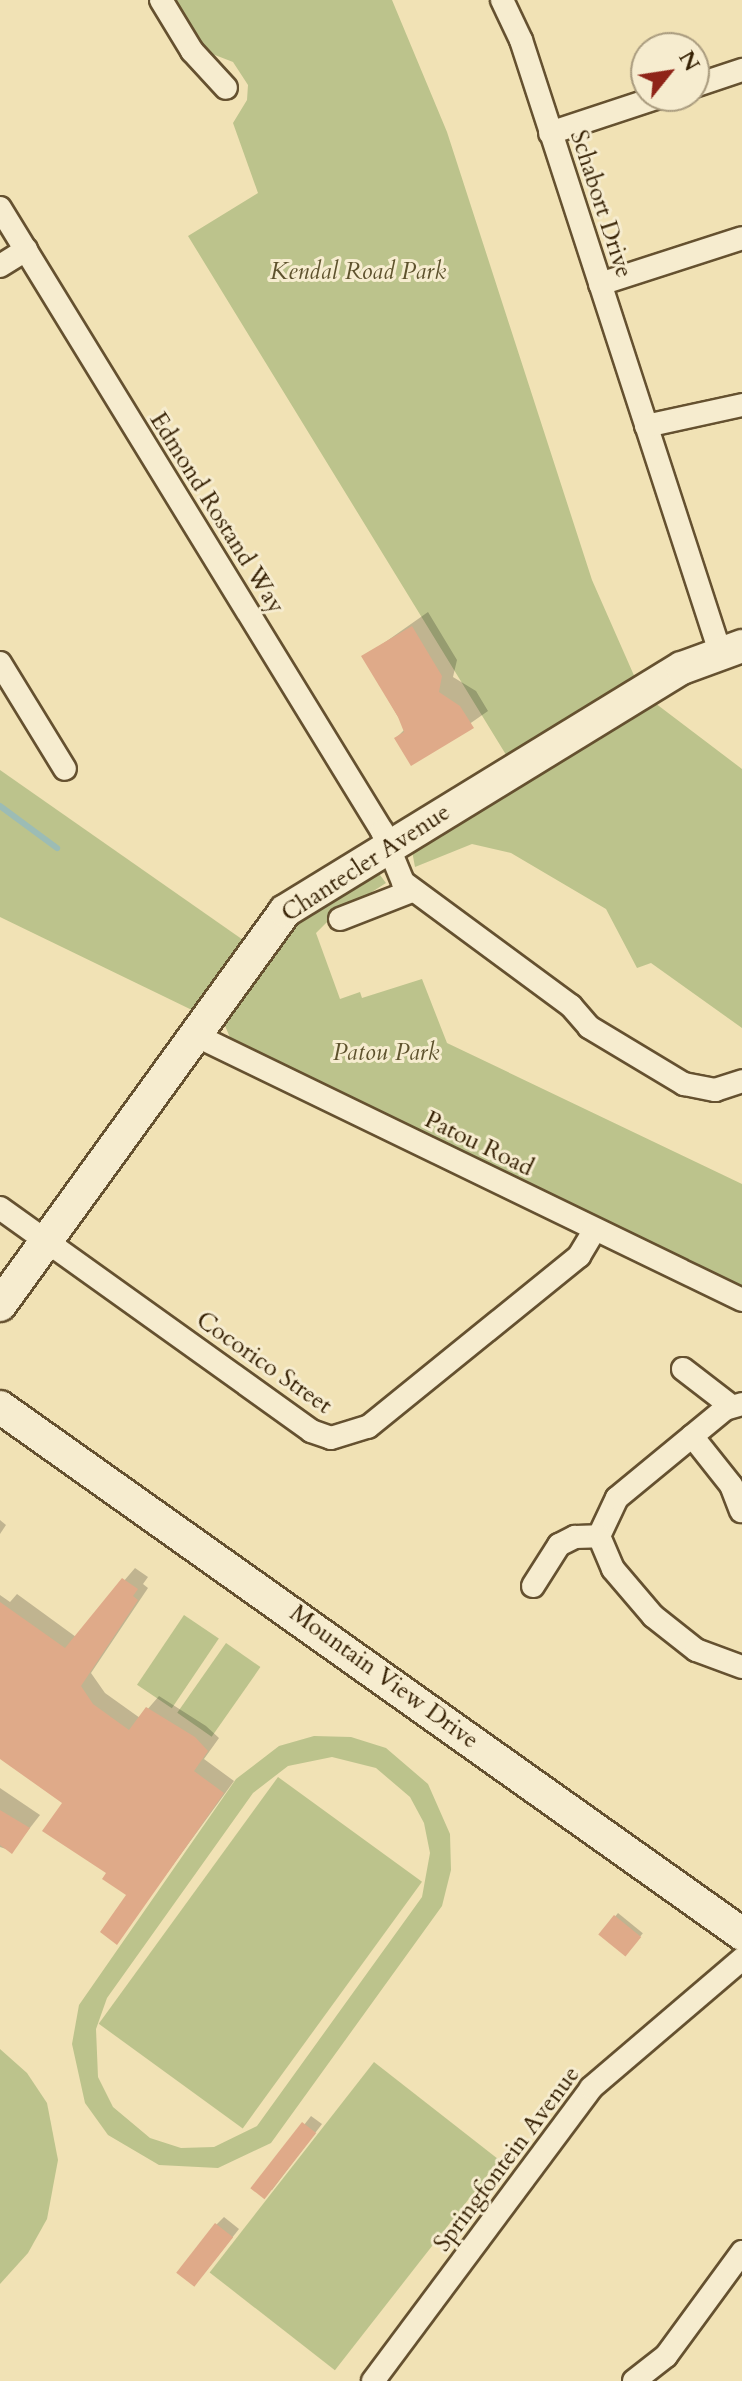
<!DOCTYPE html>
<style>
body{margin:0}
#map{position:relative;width:742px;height:2381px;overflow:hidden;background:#f1e2b5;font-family:Cardo,serif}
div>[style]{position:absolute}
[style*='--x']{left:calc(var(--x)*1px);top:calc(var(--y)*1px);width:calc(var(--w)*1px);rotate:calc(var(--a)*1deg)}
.green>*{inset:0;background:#bcc38c;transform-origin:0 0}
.shadow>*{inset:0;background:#0003;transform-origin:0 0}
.stream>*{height:6px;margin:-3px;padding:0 3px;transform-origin:3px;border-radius:3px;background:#9cbcb5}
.building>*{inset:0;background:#dfaa89;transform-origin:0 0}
.roads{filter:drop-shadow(2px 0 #655130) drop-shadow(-2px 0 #655130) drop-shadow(0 2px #655130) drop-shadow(0 -2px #655130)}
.street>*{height:22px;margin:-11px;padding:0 11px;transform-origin:11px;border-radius:11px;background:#f6eccf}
.secondary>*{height:32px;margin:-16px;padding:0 16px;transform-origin:16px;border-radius:16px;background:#f6eccf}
span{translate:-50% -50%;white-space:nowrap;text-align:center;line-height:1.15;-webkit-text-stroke:6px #f6eccf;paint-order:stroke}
.street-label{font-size:24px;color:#362104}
.park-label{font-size:24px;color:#5e522d;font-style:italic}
.north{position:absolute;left:630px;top:32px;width:80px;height:80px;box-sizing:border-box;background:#f6eccf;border:2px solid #a99b7e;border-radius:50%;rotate:60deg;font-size:22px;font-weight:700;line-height:32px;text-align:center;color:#362104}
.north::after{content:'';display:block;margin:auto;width:28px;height:36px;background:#8f2418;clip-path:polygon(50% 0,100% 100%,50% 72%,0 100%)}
</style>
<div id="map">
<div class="green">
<i style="clip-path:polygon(171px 0,392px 0,447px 132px,592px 580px,636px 680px,508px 758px,188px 236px,258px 193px,233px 123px,247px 100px,248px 85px,233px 62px,202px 50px)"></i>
<i style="clip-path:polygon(655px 703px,742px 769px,742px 1028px,651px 963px,637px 968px,606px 909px,511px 853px,472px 844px,415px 867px,412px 851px)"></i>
<i style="clip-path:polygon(0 770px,246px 942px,194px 1011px,0 917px)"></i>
<i style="clip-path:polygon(377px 871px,386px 883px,331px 918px,316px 933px,340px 999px,360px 992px,362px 998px,422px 979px,447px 1043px,742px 1184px,742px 1288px,231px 1040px,223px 1021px,284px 929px)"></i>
<i style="left:184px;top:1615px;width:42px;height:84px;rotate:34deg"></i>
<i style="left:226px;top:1643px;width:42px;height:85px;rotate:35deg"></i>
<i style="clip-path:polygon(evenodd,314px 1736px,351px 1737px,386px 1748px,428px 1784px,450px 1834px,451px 1870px,442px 1906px,271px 2143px,218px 2168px,159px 2165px,108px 2135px,85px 2103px,72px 2044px,79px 2005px,236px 1779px,279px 1746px,314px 1736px,332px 1757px,376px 1768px,410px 1797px,424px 1823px,430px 1853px,422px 1897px,257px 2126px,214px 2147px,181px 2148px,150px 2138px,113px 2107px,98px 2077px,96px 2029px,107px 1998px,253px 1793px,288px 1766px,332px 1757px)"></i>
<i style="left:278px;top:1777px;width:178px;height:305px;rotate:36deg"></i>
<i style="clip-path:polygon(0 2049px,27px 2073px,47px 2103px,58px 2160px,47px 2219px,28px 2253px,0 2284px)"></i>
<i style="left:374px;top:2062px;width:159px;height:267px;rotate:38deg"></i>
</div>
<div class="shadow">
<i style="clip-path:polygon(428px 612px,457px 660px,453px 677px,476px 691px,488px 711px,412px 764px,396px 738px,405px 729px,364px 657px)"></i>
<i style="clip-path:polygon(0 1520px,6px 1525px,0 1534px)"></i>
<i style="clip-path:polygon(135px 1568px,148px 1577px,143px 1584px,148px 1588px,91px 1673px,105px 1693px,140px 1718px,159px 1696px,206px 1726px,219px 1738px,204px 1759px,234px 1781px,117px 1942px,129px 1895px,64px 1803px,0 1757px,0 1595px,10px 1602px,17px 1594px,76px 1637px)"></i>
<i style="clip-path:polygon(0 1788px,40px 1815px,12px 1851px,0 1847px)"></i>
<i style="left:618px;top:1913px;width:32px;height:27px;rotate:39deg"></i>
<i style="clip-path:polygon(311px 2116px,322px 2124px,272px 2190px,254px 2189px)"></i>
<i style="clip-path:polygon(224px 2217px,239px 2229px,202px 2276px,216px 2225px)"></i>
</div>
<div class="stream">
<i style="--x:0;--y:806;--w:71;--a:36.4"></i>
</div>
<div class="building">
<i style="clip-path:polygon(412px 626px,442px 676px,439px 692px,460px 706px,474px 728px,411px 766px,394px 738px,404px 732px,398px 717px,361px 656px)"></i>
<i style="clip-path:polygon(122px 1578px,138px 1589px,133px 1596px,138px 1600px,81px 1686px,93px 1704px,129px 1730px,146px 1707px,195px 1737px,208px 1751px,194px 1771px,224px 1793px,117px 1945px,100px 1932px,126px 1895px,102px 1879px,106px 1873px,42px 1831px,62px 1803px,0 1759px,0 1602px,65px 1648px)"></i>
<i style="clip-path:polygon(0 1810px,30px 1828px,12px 1854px,0 1845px)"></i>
<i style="left:614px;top:1915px;width:35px;height:25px;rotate:39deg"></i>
<i style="left:302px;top:2122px;width:18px;height:84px;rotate:38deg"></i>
<i style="left:215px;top:2223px;width:23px;height:63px;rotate:38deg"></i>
</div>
<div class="roads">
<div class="street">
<i style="--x:161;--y:0;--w:60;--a:58.7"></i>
<i style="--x:192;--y:51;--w:50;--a:47.4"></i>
<i style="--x:502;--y:0;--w:44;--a:64.6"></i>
<i style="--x:521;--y:40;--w:644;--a:71.99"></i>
<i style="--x:694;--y:86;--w:51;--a:-18.4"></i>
<i style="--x:550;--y:133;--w:118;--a:-18.3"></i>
<i style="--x:0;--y:208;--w:731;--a:58.48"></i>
<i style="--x:382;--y:831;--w:55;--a:67.6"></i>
<i style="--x:403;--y:882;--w:209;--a:36.4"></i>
<i style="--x:571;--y:1006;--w:28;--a:49"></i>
<i style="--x:589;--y:1027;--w:111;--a:31"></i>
<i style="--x:684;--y:1084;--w:32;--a:11"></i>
<i style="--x:715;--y:1090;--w:28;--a:-18"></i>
<i style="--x:0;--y:266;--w:31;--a:-32"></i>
<i style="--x:600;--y:284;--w:149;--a:-17.9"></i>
<i style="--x:646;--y:426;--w:98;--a:-12.3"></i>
<i style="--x:0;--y:663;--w:124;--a:58.5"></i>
<i style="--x:340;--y:919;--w:77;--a:-21.3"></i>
<i style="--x:193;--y:1034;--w:610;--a:25.85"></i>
<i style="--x:0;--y:1208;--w:383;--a:35.6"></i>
<i style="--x:311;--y:1431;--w:21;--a:19"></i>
<i style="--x:331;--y:1438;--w:39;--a:-17"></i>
<i style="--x:368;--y:1427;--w:272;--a:-39"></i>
<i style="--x:579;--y:1256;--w:31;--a:-59"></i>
<i style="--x:683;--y:1369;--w:61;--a:37.6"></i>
<i style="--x:692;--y:1436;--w:63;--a:51.5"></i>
<i style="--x:731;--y:1485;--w:28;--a:69"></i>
<i style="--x:599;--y:1536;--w:42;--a:-64.7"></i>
<i style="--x:617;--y:1498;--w:140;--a:-39.5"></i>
<i style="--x:725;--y:1409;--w:18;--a:-16"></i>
<i style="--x:533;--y:1586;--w:49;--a:-57.6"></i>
<i style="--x:559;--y:1545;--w:18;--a:-27"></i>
<i style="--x:575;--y:1537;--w:24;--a:-2"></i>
<i style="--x:599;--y:1536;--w:36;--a:67"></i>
<i style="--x:613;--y:1569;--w:62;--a:49.6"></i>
<i style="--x:653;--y:1616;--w:55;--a:38.3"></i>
<i style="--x:696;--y:1650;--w:49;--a:20.3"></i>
<i style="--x:373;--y:2381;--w:365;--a:-53.3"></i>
<i style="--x:591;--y:2088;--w:199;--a:-40.5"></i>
<i style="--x:634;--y:2381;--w:41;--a:-38"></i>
<i style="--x:666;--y:2356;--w:129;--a:-53.8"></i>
</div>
<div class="secondary">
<i style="--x:0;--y:1305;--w:486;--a:-54.1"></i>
<i style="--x:285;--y:911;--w:465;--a:-31.5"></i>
<i style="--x:682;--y:668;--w:64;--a:-20.1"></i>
<i style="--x:0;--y:1407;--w:910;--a:35.38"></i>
</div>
</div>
<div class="street-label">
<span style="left:601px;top:204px;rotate:72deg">Schabort Drive</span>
<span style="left:217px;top:513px;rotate:58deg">Edmond Rostand Way</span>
<span style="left:366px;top:863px;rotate:-33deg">Chantecler Avenue</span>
<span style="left:479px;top:1144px;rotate:26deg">Patou Road</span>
<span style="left:264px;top:1363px;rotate:35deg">Cocorico Street</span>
<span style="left:384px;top:1677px;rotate:36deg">Mountain View Drive</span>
<span style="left:507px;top:2159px;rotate:-53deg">Springfontein Avenue</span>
</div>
<div class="park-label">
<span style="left:358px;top:272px">Kendal Road Park</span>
<span style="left:386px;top:1053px">Patou Park</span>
</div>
<div class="north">N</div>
</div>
